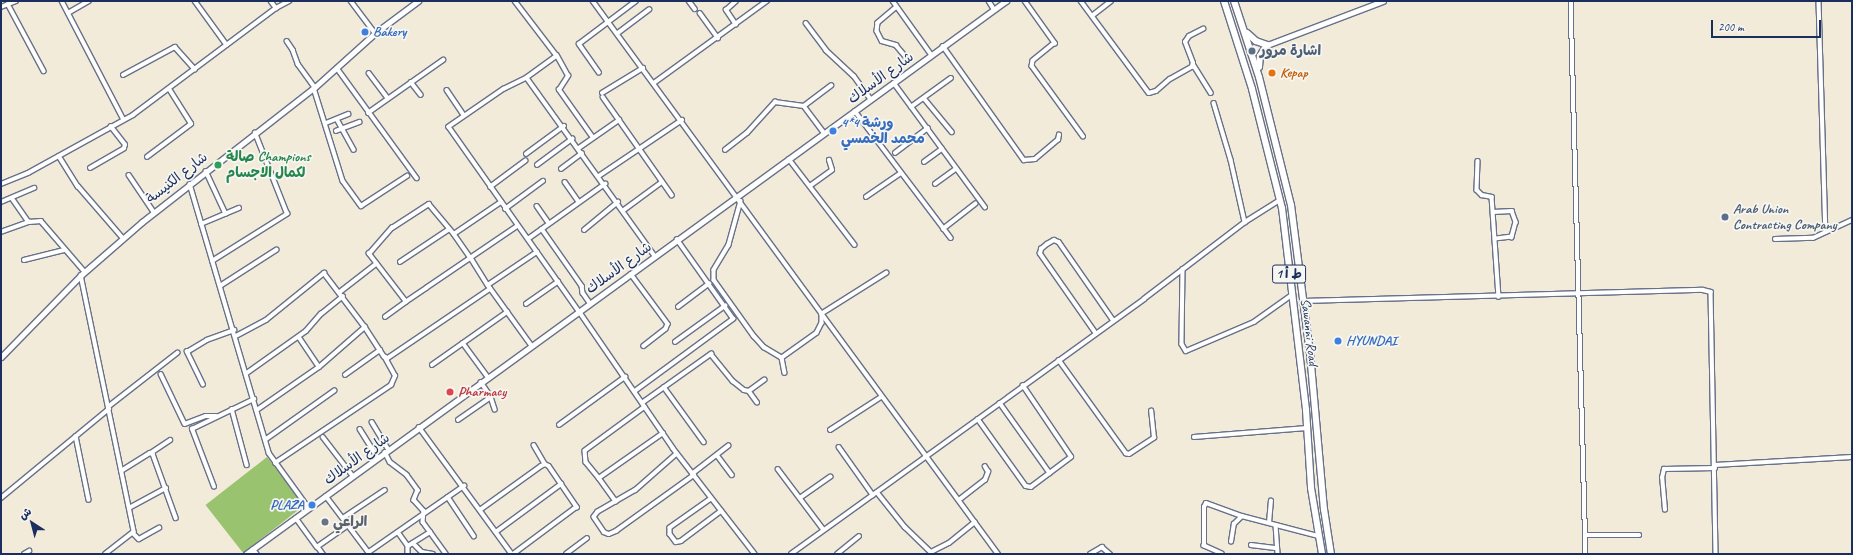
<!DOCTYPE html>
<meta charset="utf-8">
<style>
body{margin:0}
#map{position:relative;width:1853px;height:555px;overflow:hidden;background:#f3ebda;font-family:Caveat,"Playpen Sans Arabic",sans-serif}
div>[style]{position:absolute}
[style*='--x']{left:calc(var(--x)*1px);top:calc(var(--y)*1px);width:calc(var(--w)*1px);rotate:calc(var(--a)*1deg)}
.green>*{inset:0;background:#99c36f;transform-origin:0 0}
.roads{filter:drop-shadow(1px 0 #677189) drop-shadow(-1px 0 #677189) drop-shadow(0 1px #677189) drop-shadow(0 -1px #677189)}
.minor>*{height:3.5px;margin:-1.75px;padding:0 1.75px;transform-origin:1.75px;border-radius:1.75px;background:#fff}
.tertiary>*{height:4.5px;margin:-2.25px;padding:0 2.25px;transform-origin:2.25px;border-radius:2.25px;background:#fff}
.secondary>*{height:5px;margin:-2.5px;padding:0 2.5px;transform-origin:2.5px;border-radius:2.5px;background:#fff}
.trunk>*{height:6px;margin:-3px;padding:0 3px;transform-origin:3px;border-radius:3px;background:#fff}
.dots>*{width:11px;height:11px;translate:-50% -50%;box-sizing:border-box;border:2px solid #f6f6f2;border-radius:50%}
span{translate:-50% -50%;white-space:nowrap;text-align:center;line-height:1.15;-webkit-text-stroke:3.5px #f6f6f2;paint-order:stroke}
.shield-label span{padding:1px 3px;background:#f6f6f2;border:1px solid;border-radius:3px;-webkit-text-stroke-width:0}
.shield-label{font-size:13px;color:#1b2f5e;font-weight:700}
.shop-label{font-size:14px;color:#366cbe;font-weight:700}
.left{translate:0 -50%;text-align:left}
.right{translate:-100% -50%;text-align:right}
.service-label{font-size:14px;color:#4e5e75;font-weight:700}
.food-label{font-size:14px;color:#c56008;font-weight:700}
.street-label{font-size:14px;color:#1b2f5e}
.leisure-label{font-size:14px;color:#27864d;font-weight:700}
.health-label{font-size:14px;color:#be3a42;font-weight:700}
.worship-label{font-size:14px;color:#5b616d;font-weight:700}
.frame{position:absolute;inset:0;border:2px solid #1b2f5e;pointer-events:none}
.north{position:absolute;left:12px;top:503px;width:40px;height:40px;-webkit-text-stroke:3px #f6f6f2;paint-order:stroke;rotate:324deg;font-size:11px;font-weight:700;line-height:16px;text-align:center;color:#1b2f5e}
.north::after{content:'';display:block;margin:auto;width:14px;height:18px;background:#1b2f5e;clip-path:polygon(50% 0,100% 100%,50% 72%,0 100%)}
.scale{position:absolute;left:1711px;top:20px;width:110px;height:18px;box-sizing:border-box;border:2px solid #1b2f5e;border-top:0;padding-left:5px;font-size:12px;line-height:14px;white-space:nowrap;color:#1b2f5e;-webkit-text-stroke:3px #f6f6f2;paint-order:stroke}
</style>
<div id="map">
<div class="green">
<i style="left:267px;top:457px;width:61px;height:78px;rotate:52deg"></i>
</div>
<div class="roads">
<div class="minor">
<i style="--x:62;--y:1;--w:134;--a:62.5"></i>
<i style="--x:195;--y:1;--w:54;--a:54"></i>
<i style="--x:271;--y:1;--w:9;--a:54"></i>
<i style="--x:351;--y:1;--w:40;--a:53"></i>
<i style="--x:515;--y:1;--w:69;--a:52.6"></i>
<i style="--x:593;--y:1;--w:388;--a:53.8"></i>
<i style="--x:822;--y:314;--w:9;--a:90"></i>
<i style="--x:822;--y:323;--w:11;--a:117"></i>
<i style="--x:817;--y:333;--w:43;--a:144.5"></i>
<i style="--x:689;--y:1;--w:10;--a:53"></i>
<i style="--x:893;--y:1;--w:65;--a:54.4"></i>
<i style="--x:989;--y:1;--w:9;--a:58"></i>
<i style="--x:1025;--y:1;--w:52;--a:54.5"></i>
<i style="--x:1055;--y:43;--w:28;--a:141"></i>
<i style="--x:1033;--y:61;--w:5;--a:101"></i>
<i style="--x:1032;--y:66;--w:87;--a:53.9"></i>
<i style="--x:1081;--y:1;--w:114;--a:53.5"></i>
<i style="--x:1149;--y:93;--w:7;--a:-16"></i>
<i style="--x:1156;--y:91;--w:18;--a:-41"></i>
<i style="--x:1170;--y:79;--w:25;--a:-29"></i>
<i style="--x:1192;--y:67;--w:4;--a:-76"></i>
<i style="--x:1193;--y:63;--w:22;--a:-111"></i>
<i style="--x:1185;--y:42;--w:7;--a:-56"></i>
<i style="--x:1189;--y:36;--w:16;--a:-27"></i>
<i style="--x:1571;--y:1;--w:553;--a:88.45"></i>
<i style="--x:1819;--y:1;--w:231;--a:88.3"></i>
<i style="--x:8;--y:4;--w:76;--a:61.8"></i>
<i style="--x:1;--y:7;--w:16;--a:-22"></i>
<i style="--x:897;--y:7;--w:25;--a:140"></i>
<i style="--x:878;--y:23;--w:8;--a:97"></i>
<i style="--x:877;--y:31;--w:11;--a:63"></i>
<i style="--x:882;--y:41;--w:15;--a:16"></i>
<i style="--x:896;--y:45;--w:16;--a:50"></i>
<i style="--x:68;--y:13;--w:24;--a:-30"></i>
<i style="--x:700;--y:13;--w:31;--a:54"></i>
<i style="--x:1092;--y:16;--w:24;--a:-38"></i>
<i style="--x:806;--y:23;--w:34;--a:53"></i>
<i style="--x:826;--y:50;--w:38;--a:43"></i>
<i style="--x:854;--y:76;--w:29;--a:54"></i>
<i style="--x:736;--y:25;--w:18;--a:-124"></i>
<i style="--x:726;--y:10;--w:13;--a:-42"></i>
<i style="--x:618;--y:33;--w:39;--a:-37"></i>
<i style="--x:287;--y:41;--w:11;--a:56"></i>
<i style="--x:293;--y:50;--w:15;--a:70"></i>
<i style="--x:298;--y:64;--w:29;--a:54"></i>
<i style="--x:943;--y:46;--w:140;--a:54.6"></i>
<i style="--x:1024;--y:160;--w:11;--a:-5"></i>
<i style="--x:1035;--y:159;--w:30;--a:-40"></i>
<i style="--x:1058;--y:140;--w:5;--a:-79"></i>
<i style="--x:1193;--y:64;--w:34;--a:58"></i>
<i style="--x:337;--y:68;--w:136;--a:54"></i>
<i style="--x:369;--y:73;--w:31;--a:53"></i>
<i style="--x:599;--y:73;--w:35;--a:-125"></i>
<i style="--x:579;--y:44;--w:71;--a:-37"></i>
<i style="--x:123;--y:75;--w:59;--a:-28.3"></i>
<i style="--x:175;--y:47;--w:30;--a:48"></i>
<i style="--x:527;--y:78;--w:219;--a:54.3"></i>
<i style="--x:411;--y:82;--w:16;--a:52"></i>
<i style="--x:654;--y:83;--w:140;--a:-36"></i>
<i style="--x:894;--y:83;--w:154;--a:53.7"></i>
<i style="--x:314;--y:88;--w:97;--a:72.7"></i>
<i style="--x:343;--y:181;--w:31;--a:54"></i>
<i style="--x:361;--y:206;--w:55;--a:-33.1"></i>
<i style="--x:447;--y:90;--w:30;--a:56"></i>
<i style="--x:602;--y:93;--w:48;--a:-31.4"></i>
<i style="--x:603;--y:97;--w:120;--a:54.9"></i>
<i style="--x:924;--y:98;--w:44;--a:50.5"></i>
<i style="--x:1214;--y:103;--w:59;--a:73.4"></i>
<i style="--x:1231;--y:160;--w:64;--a:77.3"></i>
<i style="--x:804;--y:106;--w:34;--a:53"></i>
<i style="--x:911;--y:107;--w:49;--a:-35.9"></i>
<i style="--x:855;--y:111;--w:159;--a:52.9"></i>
<i style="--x:368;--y:113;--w:92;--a:-35.2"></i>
<i style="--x:337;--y:119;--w:35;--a:61"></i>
<i style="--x:326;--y:123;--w:24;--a:-22"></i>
<i style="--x:336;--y:131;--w:25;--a:-21"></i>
<i style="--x:593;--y:138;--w:59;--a:-125.3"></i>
<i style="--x:559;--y:90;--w:17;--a:-57"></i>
<i style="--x:568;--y:76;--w:23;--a:-119"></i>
<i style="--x:557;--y:56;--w:37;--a:144"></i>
<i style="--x:527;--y:78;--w:25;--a:154"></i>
<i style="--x:504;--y:89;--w:67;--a:145.4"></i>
<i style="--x:449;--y:127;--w:225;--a:54.8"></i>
<i style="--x:579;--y:311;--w:166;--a:55.5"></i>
<i style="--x:673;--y:448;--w:134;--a:52.3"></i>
<i style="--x:579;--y:148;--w:49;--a:-35"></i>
<i style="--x:725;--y:150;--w:28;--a:-38"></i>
<i style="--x:747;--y:133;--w:42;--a:-47.9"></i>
<i style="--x:775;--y:102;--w:29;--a:8"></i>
<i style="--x:804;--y:106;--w:34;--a:-37"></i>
<i style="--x:895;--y:153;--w:41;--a:-37.1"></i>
<i style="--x:526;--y:154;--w:47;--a:-36.4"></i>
<i style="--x:59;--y:156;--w:36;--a:58"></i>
<i style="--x:78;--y:186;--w:69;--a:49.1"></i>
<i style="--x:147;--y:157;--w:55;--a:-36.9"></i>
<i style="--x:191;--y:124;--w:41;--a:-122.2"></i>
<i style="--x:789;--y:159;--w:108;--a:52.5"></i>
<i style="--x:1478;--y:161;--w:29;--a:92"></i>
<i style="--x:1477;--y:190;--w:7;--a:45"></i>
<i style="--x:1482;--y:195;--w:10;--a:11"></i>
<i style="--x:1492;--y:197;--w:100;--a:86"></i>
<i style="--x:924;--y:162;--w:22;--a:-36"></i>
<i style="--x:537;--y:165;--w:44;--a:-36.6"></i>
<i style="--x:90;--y:168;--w:39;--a:-30"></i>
<i style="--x:124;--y:148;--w:3;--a:-72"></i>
<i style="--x:125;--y:145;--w:23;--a:-128"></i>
<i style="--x:561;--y:169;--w:26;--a:-37"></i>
<i style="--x:206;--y:171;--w:47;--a:65.1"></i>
<i style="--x:129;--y:175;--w:45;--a:56"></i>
<i style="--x:599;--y:176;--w:100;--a:-34"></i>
<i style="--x:565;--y:182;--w:24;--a:55"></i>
<i style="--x:1;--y:184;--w:29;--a:-22"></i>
<i style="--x:28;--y:173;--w:120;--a:-28.9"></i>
<i style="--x:133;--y:115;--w:179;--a:-36.8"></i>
<i style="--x:276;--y:8;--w:15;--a:-28"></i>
<i style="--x:190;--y:184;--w:280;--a:73.6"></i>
<i style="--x:269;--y:453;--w:68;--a:54"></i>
<i style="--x:935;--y:184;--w:26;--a:-36"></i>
<i style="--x:810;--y:186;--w:27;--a:-36"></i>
<i style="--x:832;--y:170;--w:10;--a:-107"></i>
<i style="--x:490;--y:187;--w:44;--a:-36.6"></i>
<i style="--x:866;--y:197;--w:42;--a:-34.4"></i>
<i style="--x:12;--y:198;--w:29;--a:55"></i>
<i style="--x:741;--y:201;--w:46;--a:105.3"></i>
<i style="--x:729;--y:245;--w:29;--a:121"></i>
<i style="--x:714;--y:270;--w:10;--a:90"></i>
<i style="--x:714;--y:280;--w:69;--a:54.5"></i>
<i style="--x:754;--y:336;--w:15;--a:48"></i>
<i style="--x:764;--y:347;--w:21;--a:31"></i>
<i style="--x:782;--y:358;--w:15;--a:79"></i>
<i style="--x:1;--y:202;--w:36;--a:-23"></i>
<i style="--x:537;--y:206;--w:21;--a:55"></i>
<i style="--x:505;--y:209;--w:47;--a:-36.4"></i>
<i style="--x:624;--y:210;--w:47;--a:-36.4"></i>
<i style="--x:1493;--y:212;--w:19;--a:-3"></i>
<i style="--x:1512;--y:211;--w:12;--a:70"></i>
<i style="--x:1516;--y:222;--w:16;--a:105"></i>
<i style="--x:1512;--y:237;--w:17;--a:173"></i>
<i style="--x:201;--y:224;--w:41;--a:-22.8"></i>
<i style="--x:518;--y:226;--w:57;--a:145.8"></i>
<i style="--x:471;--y:258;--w:53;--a:145.7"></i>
<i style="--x:427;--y:288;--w:25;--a:146"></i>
<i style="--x:406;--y:302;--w:61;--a:-127.6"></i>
<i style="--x:369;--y:254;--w:35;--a:-49"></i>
<i style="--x:392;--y:228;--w:44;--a:-33"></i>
<i style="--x:429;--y:204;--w:39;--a:50"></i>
<i style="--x:454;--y:234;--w:29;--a:55"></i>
<i style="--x:471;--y:258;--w:32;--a:58"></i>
<i style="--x:488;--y:285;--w:75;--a:54.2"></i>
<i style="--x:542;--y:229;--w:70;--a:54.9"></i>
<i style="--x:582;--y:286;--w:7;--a:82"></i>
<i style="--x:583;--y:293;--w:12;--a:55"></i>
<i style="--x:943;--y:229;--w:41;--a:-38"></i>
<i style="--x:584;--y:230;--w:44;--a:-39.5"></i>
<i style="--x:1;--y:232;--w:30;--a:-20"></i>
<i style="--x:29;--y:222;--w:12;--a:-5"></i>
<i style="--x:41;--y:221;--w:67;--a:49.2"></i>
<i style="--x:454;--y:234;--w:57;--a:-34.2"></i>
<i style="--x:528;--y:239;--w:95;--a:-35.5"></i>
<i style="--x:1775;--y:239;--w:38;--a:-2"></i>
<i style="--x:1813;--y:238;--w:43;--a:-24.8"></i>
<i style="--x:24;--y:260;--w:41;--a:-14"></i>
<i style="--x:212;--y:261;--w:89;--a:-32.1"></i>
<i style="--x:287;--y:214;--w:87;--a:-111.6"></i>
<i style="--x:400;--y:262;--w:58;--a:-33.7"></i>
<i style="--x:1183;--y:269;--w:75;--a:90.8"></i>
<i style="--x:1182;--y:344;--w:8;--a:60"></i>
<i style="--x:1186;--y:351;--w:74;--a:-23.1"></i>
<i style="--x:1254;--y:322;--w:47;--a:-35.4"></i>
<i style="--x:887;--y:273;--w:77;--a:147.8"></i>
<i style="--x:822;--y:314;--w:298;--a:53.7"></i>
<i style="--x:631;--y:274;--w:62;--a:53.5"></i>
<i style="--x:668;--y:324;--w:5;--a:112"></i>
<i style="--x:666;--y:329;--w:28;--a:142"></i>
<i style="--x:81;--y:275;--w:262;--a:78.3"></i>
<i style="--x:134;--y:532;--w:36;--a:142"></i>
<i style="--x:488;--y:285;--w:59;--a:-34"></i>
<i style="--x:220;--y:286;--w:67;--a:-32.7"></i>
<i style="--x:340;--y:292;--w:46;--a:-37.9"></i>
<i style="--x:1303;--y:301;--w:400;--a:-1.6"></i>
<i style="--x:1703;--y:290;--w:8;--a:14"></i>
<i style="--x:1711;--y:292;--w:262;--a:88.9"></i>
<i style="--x:526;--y:304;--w:39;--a:-35"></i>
<i style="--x:678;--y:307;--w:39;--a:-37"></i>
<i style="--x:385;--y:317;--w:26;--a:-36"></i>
<i style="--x:1096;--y:334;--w:98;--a:-125"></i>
<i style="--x:1040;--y:254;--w:5;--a:-79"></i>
<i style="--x:1041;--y:249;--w:8;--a:-40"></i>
<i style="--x:1047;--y:244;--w:8;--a:-30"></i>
<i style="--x:1054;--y:240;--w:5;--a:22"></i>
<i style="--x:1059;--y:242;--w:96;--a:55.2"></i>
<i style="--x:236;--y:336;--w:34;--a:-28"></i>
<i style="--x:266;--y:320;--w:75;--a:-39"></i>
<i style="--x:324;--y:273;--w:68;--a:52.8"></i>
<i style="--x:365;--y:327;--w:35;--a:57"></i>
<i style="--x:384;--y:356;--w:4;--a:27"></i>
<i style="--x:388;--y:358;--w:123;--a:-34.1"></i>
<i style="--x:299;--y:337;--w:36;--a:56"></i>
<i style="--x:675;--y:342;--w:62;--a:-35.8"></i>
<i style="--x:463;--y:343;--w:42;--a:53.7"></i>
<i style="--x:1059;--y:360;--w:115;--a:54.2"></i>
<i style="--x:1126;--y:453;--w:3;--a:18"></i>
<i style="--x:1129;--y:454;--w:30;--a:-33"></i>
<i style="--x:1154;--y:438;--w:27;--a:-96"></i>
<i style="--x:432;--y:365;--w:92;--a:-35.2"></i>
<i style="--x:247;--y:373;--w:72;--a:-35.4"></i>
<i style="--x:306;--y:331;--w:23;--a:-49"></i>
<i style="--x:321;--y:314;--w:28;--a:-39"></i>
<i style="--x:161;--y:374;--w:55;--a:64.4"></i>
<i style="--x:185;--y:424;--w:22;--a:-21"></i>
<i style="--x:206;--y:416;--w:10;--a:0"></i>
<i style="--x:345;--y:375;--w:43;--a:-35.5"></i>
<i style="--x:481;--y:382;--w:18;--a:56"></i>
<i style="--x:491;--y:397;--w:13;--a:72"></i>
<i style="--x:203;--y:385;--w:37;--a:-116"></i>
<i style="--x:187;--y:352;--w:23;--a:-31"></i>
<i style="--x:207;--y:340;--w:29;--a:-20"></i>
<i style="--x:664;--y:387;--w:68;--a:54"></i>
<i style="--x:635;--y:391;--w:122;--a:-36.3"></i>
<i style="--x:733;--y:319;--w:97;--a:-125.3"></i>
<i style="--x:749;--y:391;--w:14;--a:54"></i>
<i style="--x:642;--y:403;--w:85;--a:-35.4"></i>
<i style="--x:711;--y:354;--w:35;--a:51"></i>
<i style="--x:733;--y:381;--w:14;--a:39"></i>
<i style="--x:744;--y:390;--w:5;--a:11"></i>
<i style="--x:749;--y:391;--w:19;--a:-36"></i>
<i style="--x:1000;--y:403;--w:86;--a:54.5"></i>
<i style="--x:108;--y:407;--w:88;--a:-38"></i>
<i style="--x:645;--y:407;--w:74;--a:143.7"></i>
<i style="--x:585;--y:451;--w:11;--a:85"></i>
<i style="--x:586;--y:462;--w:21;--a:51"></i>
<i style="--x:599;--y:478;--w:78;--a:-35.1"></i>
<i style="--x:232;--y:409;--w:58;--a:75"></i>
<i style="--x:257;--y:410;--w:75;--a:-34.7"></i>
<i style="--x:319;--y:367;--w:61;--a:-41"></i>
<i style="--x:978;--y:419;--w:82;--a:54.4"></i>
<i style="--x:1026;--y:486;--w:5;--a:11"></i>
<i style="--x:1031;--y:487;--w:50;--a:-36.9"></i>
<i style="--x:1071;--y:457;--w:86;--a:-124.1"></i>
<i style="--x:458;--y:420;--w:40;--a:-34.9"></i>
<i style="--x:372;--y:422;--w:33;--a:59"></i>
<i style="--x:559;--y:425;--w:82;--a:-36"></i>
<i style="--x:419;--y:427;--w:157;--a:53.8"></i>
<i style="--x:360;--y:429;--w:34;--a:58"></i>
<i style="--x:830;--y:430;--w:61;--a:-32.9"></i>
<i style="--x:76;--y:436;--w:65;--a:78.5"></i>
<i style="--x:323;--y:437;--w:49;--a:52.4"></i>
<i style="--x:1194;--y:437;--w:113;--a:-4.6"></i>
<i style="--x:265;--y:440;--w:85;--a:-35.4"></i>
<i style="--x:534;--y:445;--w:22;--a:60"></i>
<i style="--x:839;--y:447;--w:59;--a:54.7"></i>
<i style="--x:385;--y:452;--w:11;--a:63"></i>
<i style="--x:390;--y:462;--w:21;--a:37"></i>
<i style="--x:407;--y:475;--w:19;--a:54"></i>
<i style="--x:418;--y:490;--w:11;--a:112"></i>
<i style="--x:414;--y:500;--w:15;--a:48"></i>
<i style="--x:424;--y:511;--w:11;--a:95"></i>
<i style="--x:423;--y:522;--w:39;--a:54"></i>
<i style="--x:151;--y:453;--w:23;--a:-34"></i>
<i style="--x:677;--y:454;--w:55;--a:138.7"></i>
<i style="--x:636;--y:490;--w:44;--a:149.9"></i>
<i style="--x:598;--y:512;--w:6;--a:129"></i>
<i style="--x:594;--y:517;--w:18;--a:56"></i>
<i style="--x:604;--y:532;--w:5;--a:22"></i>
<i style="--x:609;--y:534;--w:8;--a:-23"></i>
<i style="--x:616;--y:531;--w:96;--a:-35.7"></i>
<i style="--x:717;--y:455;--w:25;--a:53"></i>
<i style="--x:275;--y:463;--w:140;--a:-33.9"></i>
<i style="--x:391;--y:385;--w:10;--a:-66"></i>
<i style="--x:395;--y:376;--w:21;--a:-119"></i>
<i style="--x:1715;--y:465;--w:137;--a:-3.3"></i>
<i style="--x:778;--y:469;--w:76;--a:53"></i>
<i style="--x:121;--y:471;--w:34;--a:-32"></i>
<i style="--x:150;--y:453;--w:3;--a:18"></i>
<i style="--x:153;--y:454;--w:68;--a:70.2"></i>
<i style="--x:692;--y:474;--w:46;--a:-37.9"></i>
<i style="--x:599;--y:478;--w:29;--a:54"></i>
<i style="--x:214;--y:487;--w:62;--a:-110.8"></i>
<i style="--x:192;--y:429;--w:69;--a:-25.8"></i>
<i style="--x:877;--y:492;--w:45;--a:51.3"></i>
<i style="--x:905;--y:527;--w:36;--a:44"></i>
<i style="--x:931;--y:552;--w:20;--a:-27"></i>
<i style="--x:949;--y:543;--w:33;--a:-39"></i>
<i style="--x:326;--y:496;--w:73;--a:52.8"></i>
<i style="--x:448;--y:497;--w:47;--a:56.3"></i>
<i style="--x:1;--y:498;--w:140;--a:-39.5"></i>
<i style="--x:800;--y:498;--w:37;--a:-35"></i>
<i style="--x:711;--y:499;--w:50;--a:144.7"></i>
<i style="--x:670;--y:528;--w:6;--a:90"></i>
<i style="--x:670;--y:534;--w:10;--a:53"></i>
<i style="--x:676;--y:542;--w:5;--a:-11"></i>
<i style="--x:681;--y:541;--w:50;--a:-36.9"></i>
<i style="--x:959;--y:500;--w:33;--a:-38"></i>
<i style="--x:985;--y:480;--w:9;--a:-69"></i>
<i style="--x:988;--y:472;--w:6;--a:-121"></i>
<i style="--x:129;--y:508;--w:42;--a:-28.4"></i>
<i style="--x:480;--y:510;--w:75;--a:-35.8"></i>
<i style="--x:541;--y:466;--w:4;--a:-27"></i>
<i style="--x:545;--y:464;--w:4;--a:27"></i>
<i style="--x:549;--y:466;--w:50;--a:55.7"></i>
<i style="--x:577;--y:507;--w:79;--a:143.3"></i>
<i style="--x:1665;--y:510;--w:32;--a:-95"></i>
<i style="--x:1662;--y:478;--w:9;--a:-77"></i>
<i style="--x:1664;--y:469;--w:51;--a:-1.1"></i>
<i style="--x:296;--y:518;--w:36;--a:54"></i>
<i style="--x:317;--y:547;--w:38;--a:-35"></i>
<i style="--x:343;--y:518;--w:50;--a:-33.7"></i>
<i style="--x:1269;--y:523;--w:22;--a:-85"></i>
<i style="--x:1276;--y:525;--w:29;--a:86"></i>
<i style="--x:398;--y:532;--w:17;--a:54"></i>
<i style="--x:408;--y:546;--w:8;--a:90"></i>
<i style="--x:496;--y:532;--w:81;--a:-36.4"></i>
<i style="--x:134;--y:534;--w:7;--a:45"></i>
<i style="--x:139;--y:539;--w:23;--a:-29"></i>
<i style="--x:1585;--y:535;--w:54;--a:0"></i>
<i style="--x:1231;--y:542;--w:18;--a:-81"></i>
<i style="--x:1234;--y:524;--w:11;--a:-45"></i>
<i style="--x:1242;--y:516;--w:79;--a:14.7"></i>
<i style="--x:413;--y:543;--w:13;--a:45"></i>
<i style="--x:422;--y:552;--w:11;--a:10"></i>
<i style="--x:1251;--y:545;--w:26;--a:7"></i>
<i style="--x:408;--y:546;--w:26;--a:-32"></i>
<i style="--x:318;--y:547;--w:9;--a:54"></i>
<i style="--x:253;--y:549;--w:6;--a:51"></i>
<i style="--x:369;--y:552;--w:116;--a:-34.8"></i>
<i style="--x:24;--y:554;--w:6;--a:-31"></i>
<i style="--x:566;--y:554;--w:26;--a:-37"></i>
<i style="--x:791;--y:554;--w:435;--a:-35.8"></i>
<i style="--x:1144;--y:299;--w:127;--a:-37.3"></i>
<i style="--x:1245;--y:222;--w:41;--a:-32.2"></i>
<i style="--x:837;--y:554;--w:28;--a:-39"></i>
<i style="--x:1090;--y:554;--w:14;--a:-30"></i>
<i style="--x:1102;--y:547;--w:11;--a:41"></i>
<i style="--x:1222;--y:554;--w:20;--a:-156"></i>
<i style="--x:1204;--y:546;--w:39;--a:-90"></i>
<i style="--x:1204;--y:507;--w:4;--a:-63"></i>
<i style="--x:1206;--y:503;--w:38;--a:20"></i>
</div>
<div class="tertiary">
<i style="--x:246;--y:554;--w:940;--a:-36.04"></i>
</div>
<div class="secondary">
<i style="--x:1267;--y:45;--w:124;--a:-20.8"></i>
<i style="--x:1;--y:357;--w:115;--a:-45.7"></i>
<i style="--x:81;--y:275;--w:81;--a:-41"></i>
<i style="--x:142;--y:222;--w:219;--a:-38"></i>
<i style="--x:315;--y:87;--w:81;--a:-42"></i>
<i style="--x:375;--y:33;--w:54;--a:-36.7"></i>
</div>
<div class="trunk">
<i style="--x:1224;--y:1;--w:92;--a:72.3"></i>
<i style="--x:1252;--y:89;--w:123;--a:75.9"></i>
<i style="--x:1282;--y:208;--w:203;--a:83.2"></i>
<i style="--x:1306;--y:410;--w:78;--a:86.3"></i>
<i style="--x:1311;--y:488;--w:67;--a:80.5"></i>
<i style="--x:1234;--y:1;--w:80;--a:71.8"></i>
<i style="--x:1259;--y:77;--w:132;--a:76"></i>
<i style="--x:1291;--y:205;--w:149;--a:82.7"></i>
<i style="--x:1310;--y:353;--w:157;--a:84.9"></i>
<i style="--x:1324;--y:509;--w:46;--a:81.2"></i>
<i style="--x:1247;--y:33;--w:12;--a:42"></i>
<i style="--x:1256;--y:41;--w:12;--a:20"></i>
<i style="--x:1259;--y:67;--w:11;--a:-85"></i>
<i style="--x:1260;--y:56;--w:13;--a:-58"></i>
</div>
</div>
<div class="dots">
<i style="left:365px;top:32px;background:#3f7fe0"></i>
<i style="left:1252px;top:51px;background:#5c6f8a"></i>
<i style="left:1272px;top:73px;background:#e8710a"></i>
<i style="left:833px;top:131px;background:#3f7fe0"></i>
<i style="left:218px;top:165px;background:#2e9e5b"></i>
<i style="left:1725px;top:217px;background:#5c6f8a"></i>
<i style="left:1338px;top:341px;background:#3f7fe0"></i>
<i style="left:450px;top:392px;background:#e0444e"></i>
<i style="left:312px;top:505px;background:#3f7fe0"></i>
<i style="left:325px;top:522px;background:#6b7280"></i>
</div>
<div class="shield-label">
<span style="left:1289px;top:274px">ط أ 1</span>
</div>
<div class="shop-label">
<span class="left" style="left:373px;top:32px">Bakery</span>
<span class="left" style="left:841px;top:131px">4*4 ورشة<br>محمد الخمسي</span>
<span class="left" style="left:1346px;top:341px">HYUNDAI</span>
<span class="right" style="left:304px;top:505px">PLAZA</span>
</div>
<div class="service-label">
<span class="left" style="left:1260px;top:51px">اشارة مرور</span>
<span class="left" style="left:1733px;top:217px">Arab Union<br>Contracting Company</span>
</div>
<div class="food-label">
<span class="left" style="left:1280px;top:73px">Kepap</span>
</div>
<div class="street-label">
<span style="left:881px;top:78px;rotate:-36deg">شارع الأسلاك</span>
<span style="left:177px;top:178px;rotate:-38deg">شارع الكنيسة</span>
<span style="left:619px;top:268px;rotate:-36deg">شارع الأسلاك</span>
<span style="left:1309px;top:332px;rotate:83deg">Sawanni Road</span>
<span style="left:357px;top:459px;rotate:-36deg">شارع الأسلاك</span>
</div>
<div class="leisure-label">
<span class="left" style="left:226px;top:165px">صالة Champions<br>لكمال الاجسام</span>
</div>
<div class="health-label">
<span class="left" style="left:458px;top:392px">Pharmacy</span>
</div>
<div class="worship-label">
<span class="left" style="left:333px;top:522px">الراعي</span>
</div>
<div class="frame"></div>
<div class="north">ش</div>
<div class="scale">200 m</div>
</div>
